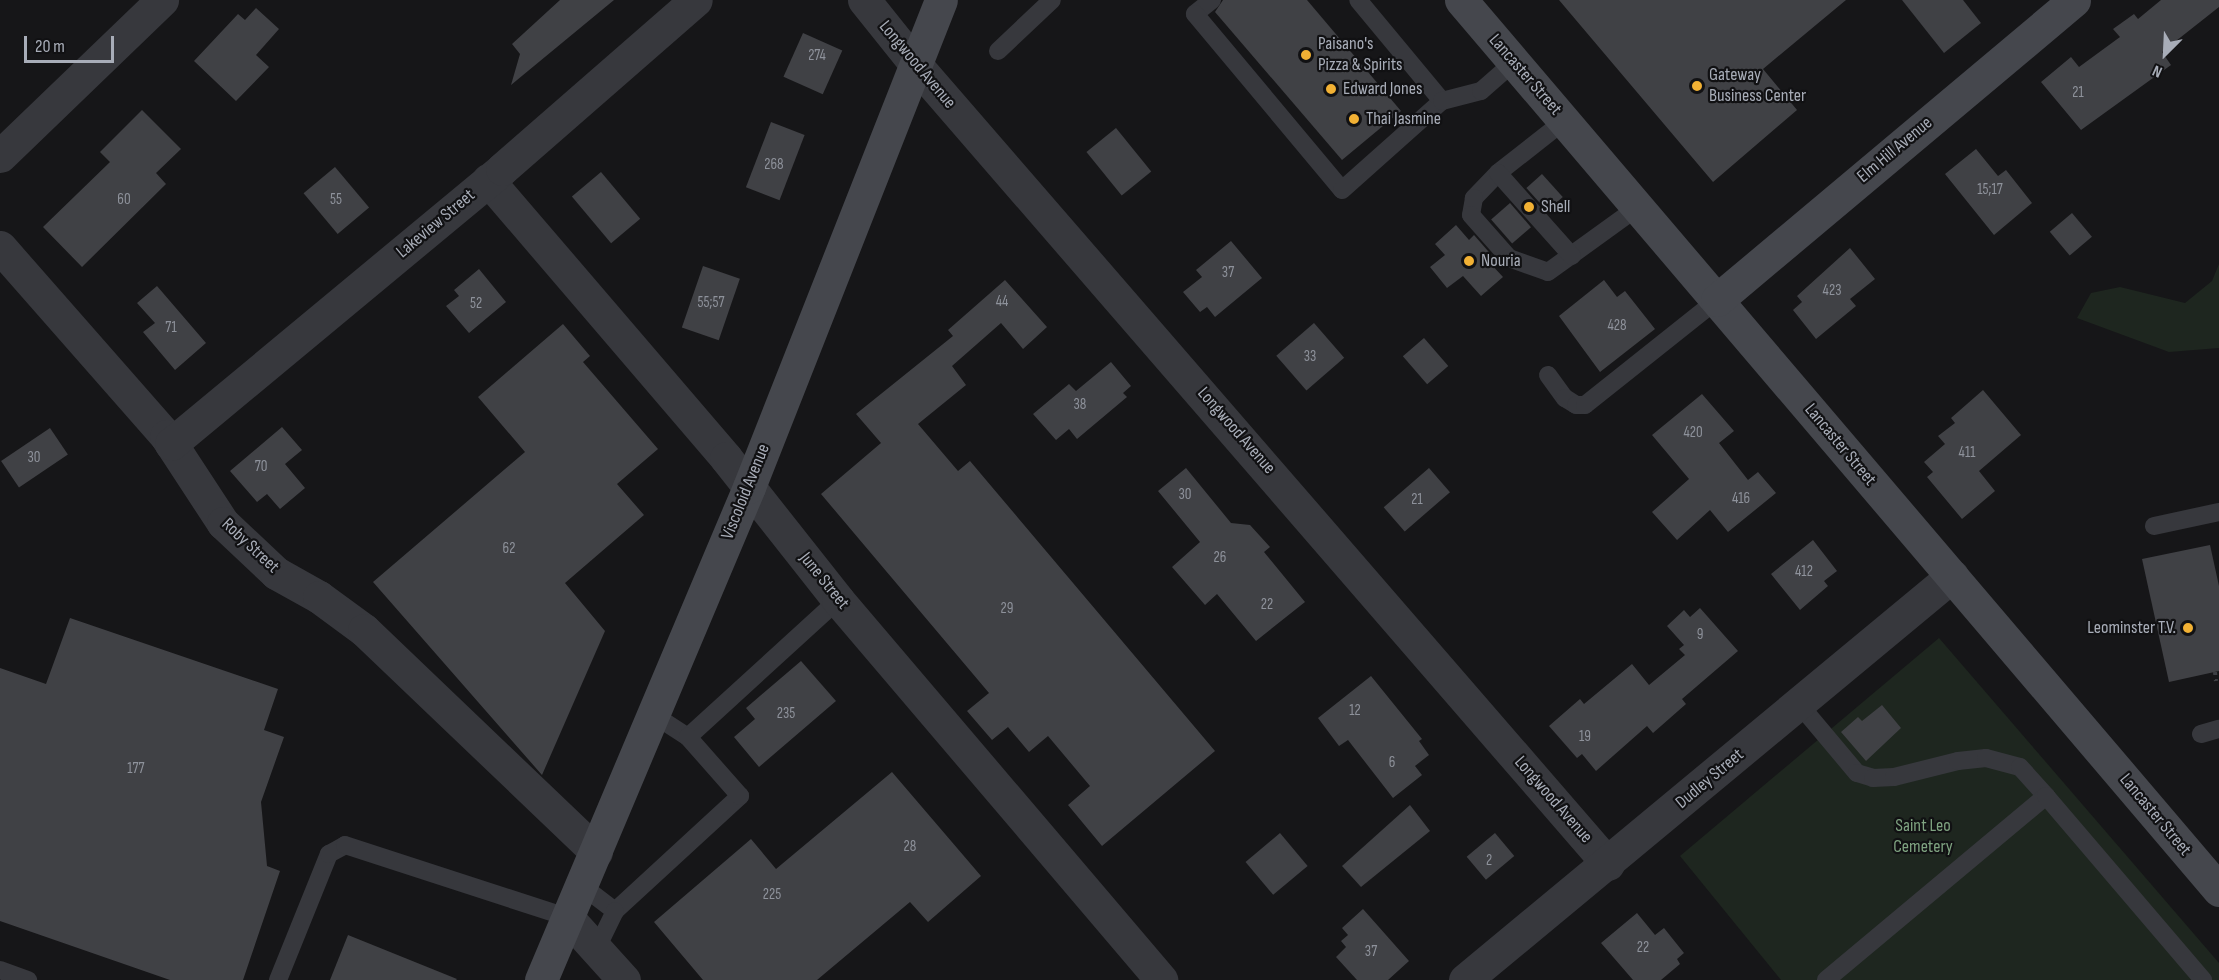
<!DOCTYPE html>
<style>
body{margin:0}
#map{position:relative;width:2219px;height:980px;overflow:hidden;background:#161618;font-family:"Sofia Sans Condensed",sans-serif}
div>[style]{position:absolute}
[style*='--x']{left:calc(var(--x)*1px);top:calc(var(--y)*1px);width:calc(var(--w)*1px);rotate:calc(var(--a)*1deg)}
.green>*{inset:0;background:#1e261f}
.building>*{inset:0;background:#404145;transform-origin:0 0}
.path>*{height:4px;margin-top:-2px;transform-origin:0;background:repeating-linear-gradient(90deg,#3d3f44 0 3px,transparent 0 7.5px)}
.lane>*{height:18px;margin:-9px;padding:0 9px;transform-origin:9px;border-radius:9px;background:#37383d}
.street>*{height:33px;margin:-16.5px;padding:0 16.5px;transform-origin:16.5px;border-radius:16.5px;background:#37383d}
.secondary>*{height:33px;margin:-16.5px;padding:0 16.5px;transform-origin:16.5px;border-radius:16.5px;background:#45474d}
.dots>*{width:16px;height:16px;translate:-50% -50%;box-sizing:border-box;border:3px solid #111113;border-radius:50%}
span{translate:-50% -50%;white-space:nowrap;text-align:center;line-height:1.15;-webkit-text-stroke:4.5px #111113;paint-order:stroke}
.number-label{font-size:15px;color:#8e929b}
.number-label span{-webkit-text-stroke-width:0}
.poi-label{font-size:18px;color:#a8adb8}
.left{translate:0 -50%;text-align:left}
.right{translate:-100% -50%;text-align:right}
.street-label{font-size:18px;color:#a8adb8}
.park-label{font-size:18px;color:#7fa381}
.north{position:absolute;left:2135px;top:24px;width:60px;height:60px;-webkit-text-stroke:4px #111113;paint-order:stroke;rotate:204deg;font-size:16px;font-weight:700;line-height:24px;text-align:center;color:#a8adb8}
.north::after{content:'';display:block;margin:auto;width:21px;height:27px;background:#a8adb8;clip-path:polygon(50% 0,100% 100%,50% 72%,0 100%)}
.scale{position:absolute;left:24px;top:36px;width:90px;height:27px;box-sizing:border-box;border:3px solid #a8adb8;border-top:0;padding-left:8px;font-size:18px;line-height:21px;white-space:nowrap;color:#a8adb8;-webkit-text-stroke:4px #111113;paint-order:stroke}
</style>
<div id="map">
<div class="green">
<i style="clip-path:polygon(2219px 264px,2219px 348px,2169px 352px,2077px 318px,2091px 293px,2120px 287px,2185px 303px,2212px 281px)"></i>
<i style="clip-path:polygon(1939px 638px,2219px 963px,2219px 980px,1781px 980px,1680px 856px)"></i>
</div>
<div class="building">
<i style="clip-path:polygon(560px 0,614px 0,511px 85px,520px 54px,512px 44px)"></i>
<i style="clip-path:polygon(1223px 0,1307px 0,1401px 111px,1342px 160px,1215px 12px)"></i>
<i style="clip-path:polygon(1559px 0,1846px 0,1763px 69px,1797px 110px,1713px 182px)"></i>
<i style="clip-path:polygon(1902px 0,1963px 0,1981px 23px,1944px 53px)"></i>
<i style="clip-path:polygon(2161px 0,2219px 0,2219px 7px,2162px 52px,2171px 65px,2081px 130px,2041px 82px,2071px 57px,2079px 67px,2120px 37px,2113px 29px,2134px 14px,2138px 19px)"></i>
<i style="clip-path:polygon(256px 8px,279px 29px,256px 55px,269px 67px,236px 101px,194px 61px,238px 14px,245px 20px)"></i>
<i style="left:803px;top:33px;width:43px;height:48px;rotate:24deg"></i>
<i style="clip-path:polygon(142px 110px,181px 149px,156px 173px,166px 184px,82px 267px,43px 227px,110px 162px,100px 152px)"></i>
<i style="left:771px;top:122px;width:36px;height:70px;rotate:21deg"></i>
<i style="left:1116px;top:128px;width:56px;height:38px;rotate:51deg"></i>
<i style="clip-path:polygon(1976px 149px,1998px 176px,2006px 170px,2032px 203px,1994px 235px,1945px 174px)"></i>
<i style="left:335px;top:167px;width:53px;height:41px;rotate:50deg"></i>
<i style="left:601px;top:172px;width:61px;height:38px;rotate:50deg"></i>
<i style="left:1542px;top:174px;width:31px;height:21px;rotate:48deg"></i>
<i style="left:1510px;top:203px;width:32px;height:25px;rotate:49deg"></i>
<i style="left:2072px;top:213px;width:31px;height:29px;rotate:50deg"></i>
<i style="clip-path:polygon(1456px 225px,1469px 240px,1474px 235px,1495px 259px,1490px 263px,1503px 277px,1481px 296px,1463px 276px,1447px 288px,1430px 267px,1445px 255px,1435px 244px)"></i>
<i style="clip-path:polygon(1231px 241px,1262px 278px,1215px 317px,1207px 307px,1200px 312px,1183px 292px,1202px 277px,1196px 270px)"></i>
<i style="clip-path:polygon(1850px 248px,1875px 279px,1850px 299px,1856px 306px,1816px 339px,1793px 310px,1802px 302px,1797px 296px)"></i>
<i style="left:703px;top:266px;width:39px;height:65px;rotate:19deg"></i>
<i style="clip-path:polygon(479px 269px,506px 302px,469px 333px,446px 306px,459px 296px,454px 290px)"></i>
<i style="clip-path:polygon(1005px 280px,1047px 327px,1023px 349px,1001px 323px,952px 366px,966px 385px,918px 424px,958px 471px,970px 461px,1215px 751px,1102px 846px,1068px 805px,1090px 786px,1048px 736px,1029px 752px,1008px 727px,992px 740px,967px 711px,989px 693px,821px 494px,881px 443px,856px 414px,953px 336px,948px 330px)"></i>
<i style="clip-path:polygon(1604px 280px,1617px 297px,1625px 291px,1655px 329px,1600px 372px,1559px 316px)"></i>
<i style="clip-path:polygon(157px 286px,206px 343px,175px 370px,143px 332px,155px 323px,137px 303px)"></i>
<i style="left:1314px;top:323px;width:46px;height:50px;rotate:49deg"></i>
<i style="clip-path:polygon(563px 324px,590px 356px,583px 362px,658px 449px,617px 484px,644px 515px,565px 583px,605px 631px,542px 775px,373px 582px,525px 452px,478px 397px)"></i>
<i style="left:1424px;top:338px;width:37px;height:28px;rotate:49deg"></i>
<i style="clip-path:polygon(1111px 362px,1131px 386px,1123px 393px,1127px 397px,1077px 439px,1069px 429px,1056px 440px,1033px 414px,1069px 384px,1076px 391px)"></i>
<i style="clip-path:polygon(1983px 390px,2021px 435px,1979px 471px,1995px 491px,1962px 519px,1927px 477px,1933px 472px,1924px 462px,1945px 444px,1938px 436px,1955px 423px,1951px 418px)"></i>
<i style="clip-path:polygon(1702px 394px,1734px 431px,1719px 443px,1748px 480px,1758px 472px,1776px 493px,1728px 532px,1710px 510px,1677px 540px,1652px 512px,1689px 479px,1652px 435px)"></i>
<i style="clip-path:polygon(282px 427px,302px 450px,285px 464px,305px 488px,280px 509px,267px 494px,257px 502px,230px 471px)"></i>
<i style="left:50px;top:428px;width:32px;height:59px;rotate:56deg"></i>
<i style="clip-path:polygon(1186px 468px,1231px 523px,1250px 525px,1270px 547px,1264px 552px,1305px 602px,1256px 641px,1217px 594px,1205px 605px,1172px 567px,1200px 542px,1158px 491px)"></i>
<i style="left:1429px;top:468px;width:32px;height:60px;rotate:49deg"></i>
<i style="clip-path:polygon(1813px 540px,1837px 571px,1824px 581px,1828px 586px,1800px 610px,1771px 574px)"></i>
<i style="clip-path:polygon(2210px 545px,2219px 586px,2219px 671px,2169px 682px,2142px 559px)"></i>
<i style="clip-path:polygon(1700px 608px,1738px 651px,1682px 699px,1686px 704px,1653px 733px,1647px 726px,1596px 771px,1582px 754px,1577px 758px,1549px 726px,1580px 699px,1584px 704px,1632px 664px,1649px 685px,1685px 655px,1679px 649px,1684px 645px,1667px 626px,1684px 610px,1690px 617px)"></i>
<i style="clip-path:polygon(70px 618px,278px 689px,264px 730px,284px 737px,261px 802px,267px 866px,280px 871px,243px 980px,170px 980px,0 921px,0 668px,46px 684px)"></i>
<i style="clip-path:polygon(801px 661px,836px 701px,759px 767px,734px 737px,755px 719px,746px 708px)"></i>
<i style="clip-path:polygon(1371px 676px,1422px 739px,1419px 741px,1429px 755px,1415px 766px,1422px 775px,1393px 798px,1348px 740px,1339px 746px,1318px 718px)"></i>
<i style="clip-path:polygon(1882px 705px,1901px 728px,1866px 761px,1841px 732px,1858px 717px,1862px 721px)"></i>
<i style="clip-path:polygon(892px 772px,981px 876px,928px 922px,910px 902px,817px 980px,703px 980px,654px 922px,751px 839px,776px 869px)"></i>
<i style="clip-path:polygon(1410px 805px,1430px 831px,1361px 887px,1342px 866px)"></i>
<i style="left:1280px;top:833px;width:43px;height:45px;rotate:50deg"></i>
<i style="left:1495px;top:833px;width:30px;height:37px;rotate:50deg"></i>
<i style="clip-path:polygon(1363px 909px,1409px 961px,1388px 980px,1357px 980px,1336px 957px,1346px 947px,1341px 941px,1348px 935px,1342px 928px)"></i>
<i style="clip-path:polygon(1637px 913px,1655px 935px,1664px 928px,1684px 953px,1677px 959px,1680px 964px,1661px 980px,1633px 980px,1601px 943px)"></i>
<i style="clip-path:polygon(348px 935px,457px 979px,456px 980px,330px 980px)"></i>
</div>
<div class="path">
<i style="--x:2215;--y:672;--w:9;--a:84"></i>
</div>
<div class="lane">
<i style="--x:1212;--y:0;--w:22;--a:141"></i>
<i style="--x:1195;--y:14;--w:229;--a:50.1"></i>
<i style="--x:1342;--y:190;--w:134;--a:-41.7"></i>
<i style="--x:1442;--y:101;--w:131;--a:-129.7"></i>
<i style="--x:998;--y:51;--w:74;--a:-43.4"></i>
<i style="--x:1442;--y:101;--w:40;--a:-14.4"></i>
<i style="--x:1481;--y:91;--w:44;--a:-41.3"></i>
<i style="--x:1564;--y:121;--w:84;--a:141.8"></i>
<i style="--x:1498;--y:173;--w:35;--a:134"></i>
<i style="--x:1474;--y:198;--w:17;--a:100"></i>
<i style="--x:1471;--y:215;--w:57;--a:48.5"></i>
<i style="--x:1509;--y:258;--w:41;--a:19.7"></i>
<i style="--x:1548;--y:272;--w:111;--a:-35.8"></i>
<i style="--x:1498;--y:173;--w:111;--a:48.3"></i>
<i style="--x:1548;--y:375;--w:29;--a:54"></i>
<i style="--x:1565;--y:398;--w:13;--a:32"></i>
<i style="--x:1576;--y:405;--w:9;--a:0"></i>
<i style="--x:1585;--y:405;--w:169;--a:-38.5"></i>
<i style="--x:2154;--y:526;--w:66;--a:-12.2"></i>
<i style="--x:1799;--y:704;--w:90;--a:50"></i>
<i style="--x:1857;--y:773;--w:17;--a:17"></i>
<i style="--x:1873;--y:778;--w:21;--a:-3"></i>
<i style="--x:1894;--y:777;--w:66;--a:-14"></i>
<i style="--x:1958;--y:761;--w:28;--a:-6"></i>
<i style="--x:1986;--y:758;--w:35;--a:15"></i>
<i style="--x:2020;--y:767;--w:39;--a:48"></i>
<i style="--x:654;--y:715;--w:40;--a:32.9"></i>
<i style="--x:688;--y:737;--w:203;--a:-42.4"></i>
<i style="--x:2201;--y:734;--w:19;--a:-16"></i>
<i style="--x:581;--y:885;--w:43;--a:37.4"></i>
<i style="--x:615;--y:911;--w:170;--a:-42.6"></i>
<i style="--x:740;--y:796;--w:79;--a:-131.4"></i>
<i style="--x:596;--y:950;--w:43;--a:-64"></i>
<i style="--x:0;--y:970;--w:30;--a:20"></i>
<i style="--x:278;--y:980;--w:136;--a:-68"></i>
<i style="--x:329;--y:854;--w:18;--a:-29"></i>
<i style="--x:345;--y:845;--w:233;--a:18"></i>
<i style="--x:1826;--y:980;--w:287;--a:-39.9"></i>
<i style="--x:2046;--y:796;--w:242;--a:49.5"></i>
</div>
<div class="street">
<i style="--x:864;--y:0;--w:83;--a:51.3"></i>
<i style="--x:916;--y:65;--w:1057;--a:49.1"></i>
<i style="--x:0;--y:156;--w:225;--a:-43.9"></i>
<i style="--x:488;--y:180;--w:366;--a:49.4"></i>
<i style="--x:726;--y:458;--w:181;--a:51.7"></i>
<i style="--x:838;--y:600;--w:499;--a:49.6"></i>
<i style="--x:0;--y:247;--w:252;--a:48.7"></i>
<i style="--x:166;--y:436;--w:104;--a:56.8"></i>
<i style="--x:223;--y:523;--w:73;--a:43.3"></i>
<i style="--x:276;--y:573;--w:49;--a:29.2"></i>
<i style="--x:319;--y:597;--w:56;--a:36.3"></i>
<i style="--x:364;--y:630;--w:321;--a:43.7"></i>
<i style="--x:171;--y:444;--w:430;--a:-39.7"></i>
<i style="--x:502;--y:169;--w:257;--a:-41.1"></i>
<i style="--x:567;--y:917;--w:85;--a:47.9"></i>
<i style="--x:1465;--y:980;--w:633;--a:-39.68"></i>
</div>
<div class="secondary">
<i style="--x:1461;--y:0;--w:1169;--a:49.58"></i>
<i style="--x:1717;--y:300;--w:466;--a:-40"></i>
<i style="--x:541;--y:980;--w:535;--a:-67.12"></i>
<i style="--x:749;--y:487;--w:523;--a:-68.48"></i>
</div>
<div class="dots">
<i style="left:1306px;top:55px;background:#f2b134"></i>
<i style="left:1697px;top:86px;background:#f2b134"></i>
<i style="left:1331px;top:89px;background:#f2b134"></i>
<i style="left:1354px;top:119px;background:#f2b134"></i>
<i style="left:1529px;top:207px;background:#f2b134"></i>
<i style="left:1469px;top:261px;background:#f2b134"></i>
<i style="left:2188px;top:628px;background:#f2b134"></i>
</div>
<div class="number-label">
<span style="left:817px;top:56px">274</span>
<span style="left:2078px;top:93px">21</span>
<span style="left:774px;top:165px">268</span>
<span style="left:1990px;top:190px">15;17</span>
<span style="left:124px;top:200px">60</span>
<span style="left:336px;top:200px">55</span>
<span style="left:1228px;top:273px">37</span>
<span style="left:1832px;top:291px">423</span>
<span style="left:1002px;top:302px">44</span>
<span style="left:711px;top:303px">55;57</span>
<span style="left:476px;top:304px">52</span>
<span style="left:1617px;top:326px">428</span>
<span style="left:171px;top:328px">71</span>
<span style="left:1310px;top:357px">33</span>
<span style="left:1080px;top:405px">38</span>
<span style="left:1693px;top:433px">420</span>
<span style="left:1967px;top:453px">411</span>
<span style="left:34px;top:458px">30</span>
<span style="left:261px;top:467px">70</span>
<span style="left:1185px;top:495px">30</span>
<span style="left:1741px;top:499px">416</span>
<span style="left:1417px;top:500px">21</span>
<span style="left:509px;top:549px">62</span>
<span style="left:1220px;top:558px">26</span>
<span style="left:1804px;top:572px">412</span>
<span style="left:1267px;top:605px">22</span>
<span style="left:1007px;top:609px">29</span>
<span style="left:1700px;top:635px">9</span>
<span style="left:1355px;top:711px">12</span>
<span style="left:786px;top:714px">235</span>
<span style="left:1585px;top:737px">19</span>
<span style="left:1392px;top:763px">6</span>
<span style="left:136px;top:769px">177</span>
<span style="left:910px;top:847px">28</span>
<span style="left:1489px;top:861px">2</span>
<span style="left:772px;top:895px">225</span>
<span style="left:1643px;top:948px">22</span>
<span style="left:1371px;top:952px">37</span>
</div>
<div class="poi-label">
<span class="left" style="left:1318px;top:55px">Paisano's<br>Pizza &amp; Spirits</span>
<span class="left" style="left:1709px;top:86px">Gateway<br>Business Center</span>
<span class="left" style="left:1343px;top:89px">Edward Jones</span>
<span class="left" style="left:1366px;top:119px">Thai Jasmine</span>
<span class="left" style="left:1541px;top:207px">Shell</span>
<span class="left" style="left:1481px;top:261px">Nouria</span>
<span class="right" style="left:2176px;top:628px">Leominster T.V.</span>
</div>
<div class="street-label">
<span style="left:917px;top:65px;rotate:50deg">Longwood Avenue</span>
<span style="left:1525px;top:75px;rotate:49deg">Lancaster Street</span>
<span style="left:1895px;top:150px;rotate:-40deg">Elm Hill Avenue</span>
<span style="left:436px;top:224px;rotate:-40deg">Lakeview Street</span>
<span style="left:1236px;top:431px;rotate:49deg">Longwood Avenue</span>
<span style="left:1840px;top:445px;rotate:50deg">Lancaster Street</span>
<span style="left:746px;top:492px;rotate:-68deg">Viscoloid Avenue</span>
<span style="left:250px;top:546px;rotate:43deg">Roby Street</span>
<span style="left:824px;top:581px;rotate:51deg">June Street</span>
<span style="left:1710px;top:779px;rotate:-40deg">Dudley Street</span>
<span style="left:1553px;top:800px;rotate:49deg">Longwood Avenue</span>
<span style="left:2155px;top:815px;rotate:50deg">Lancaster Street</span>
</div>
<div class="park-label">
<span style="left:1923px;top:837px">Saint Leo<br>Cemetery</span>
</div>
<div class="north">N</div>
<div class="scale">20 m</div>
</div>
